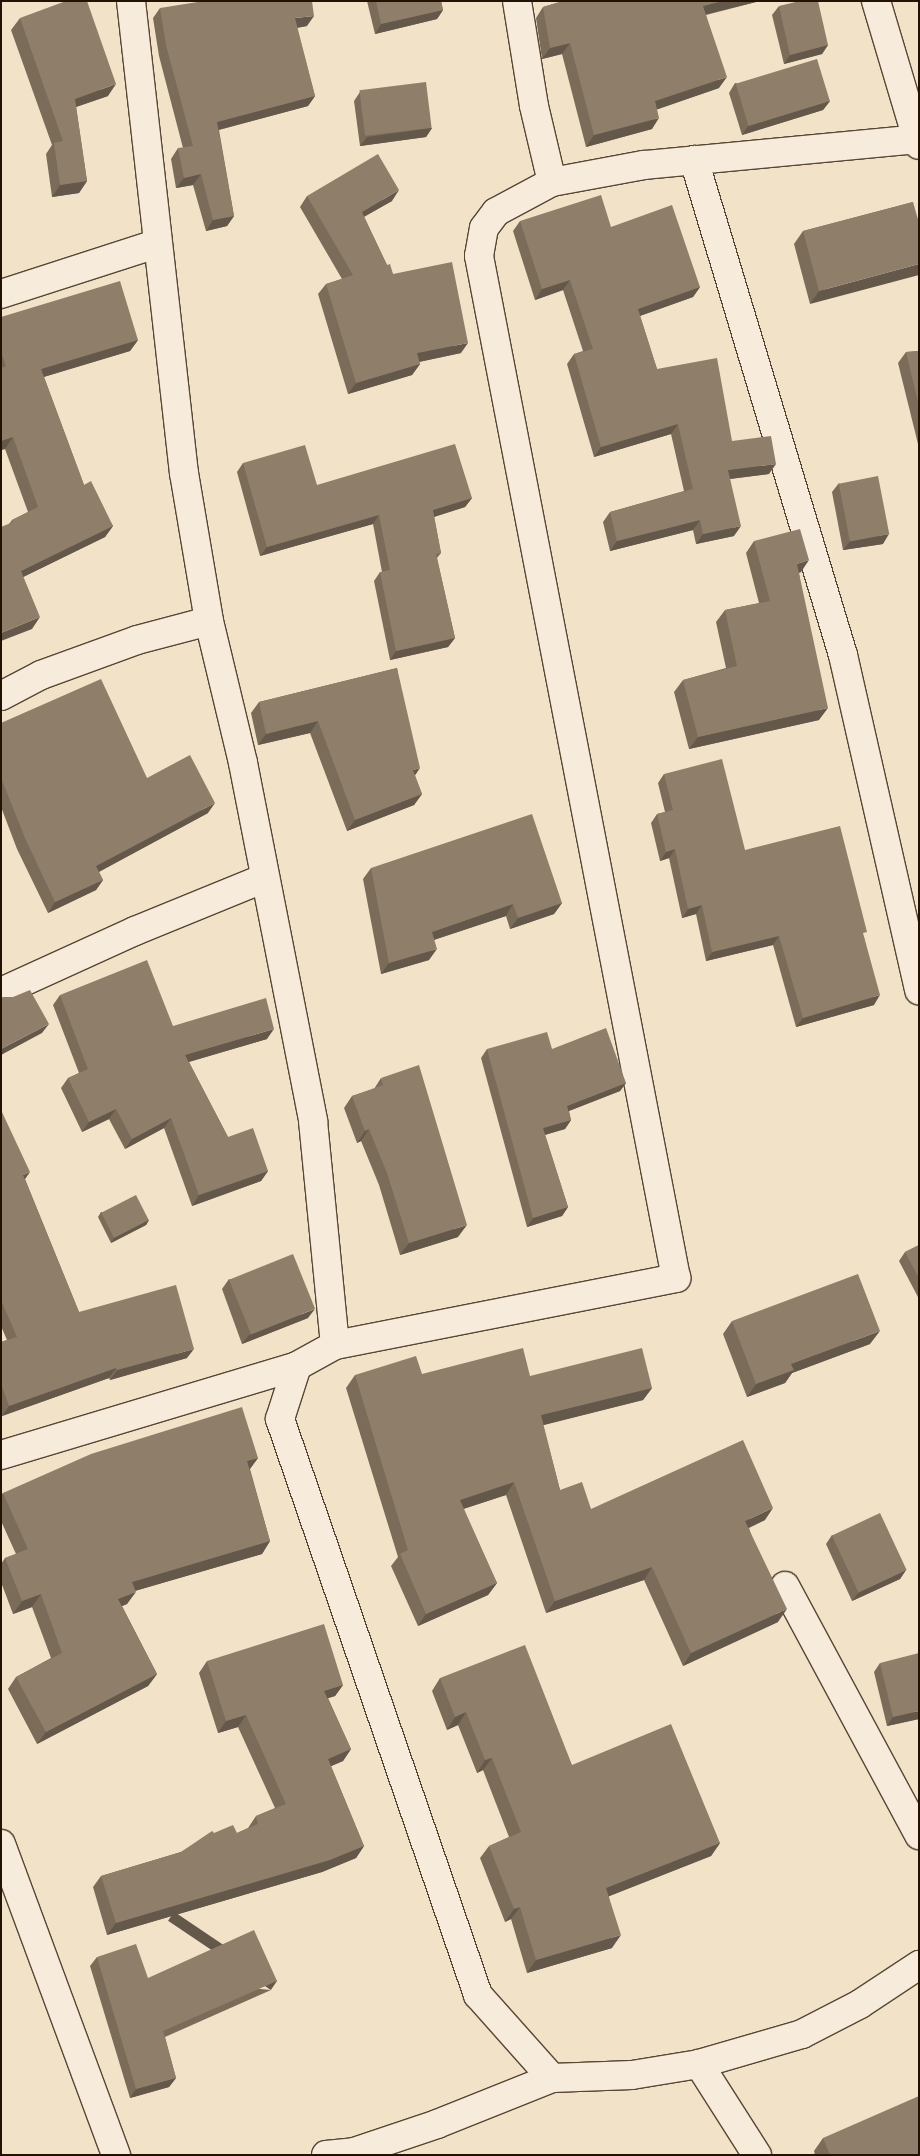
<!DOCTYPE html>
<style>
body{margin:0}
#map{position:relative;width:920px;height:2156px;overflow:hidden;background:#f2e2c8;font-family:"Libre Caslon Text",serif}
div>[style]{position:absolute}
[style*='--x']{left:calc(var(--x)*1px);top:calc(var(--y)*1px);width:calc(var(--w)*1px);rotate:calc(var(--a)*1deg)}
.roads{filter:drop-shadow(1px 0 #574634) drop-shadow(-1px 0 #574634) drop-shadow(0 1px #574634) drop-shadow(0 -1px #574634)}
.minor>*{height:28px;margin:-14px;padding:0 14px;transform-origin:14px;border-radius:14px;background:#f7ecdb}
.wall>*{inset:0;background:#7b6c5a}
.shaded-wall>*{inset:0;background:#64584a;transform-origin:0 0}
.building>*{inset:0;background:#8f7e69;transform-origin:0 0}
span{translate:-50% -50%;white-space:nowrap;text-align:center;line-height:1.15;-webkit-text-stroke:4.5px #f7ecdb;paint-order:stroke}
.frame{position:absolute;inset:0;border:2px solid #231202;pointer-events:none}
</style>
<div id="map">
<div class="roads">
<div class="minor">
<i style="--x:131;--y:1;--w:475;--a:83.6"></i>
<i style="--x:184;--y:473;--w:150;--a:80.4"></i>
<i style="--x:209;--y:621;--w:146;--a:76.5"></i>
<i style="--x:243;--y:763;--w:365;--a:78.9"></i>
<i style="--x:313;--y:1121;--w:225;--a:84.4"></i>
<i style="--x:335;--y:1345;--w:43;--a:151.1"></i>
<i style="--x:297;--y:1366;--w:56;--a:107.8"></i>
<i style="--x:280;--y:1419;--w:609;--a:71.03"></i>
<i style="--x:478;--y:1995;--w:111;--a:48.3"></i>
<i style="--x:517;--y:1;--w:106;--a:80.8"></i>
<i style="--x:534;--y:106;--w:78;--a:76.7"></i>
<i style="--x:876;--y:1;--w:150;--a:73.4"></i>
<i style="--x:694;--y:160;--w:517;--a:73.25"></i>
<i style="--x:843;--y:655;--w:344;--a:77.2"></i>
<i style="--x:1;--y:294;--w:163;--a:-17.9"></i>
<i style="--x:1;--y:696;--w:45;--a:-27.7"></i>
<i style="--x:41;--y:675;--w:102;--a:-20"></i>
<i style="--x:137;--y:640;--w:74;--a:-14.8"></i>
<i style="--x:1;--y:992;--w:147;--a:-24.5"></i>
<i style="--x:135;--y:931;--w:140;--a:-22.2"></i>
<i style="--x:335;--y:1345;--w:348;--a:-11.1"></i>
<i style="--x:676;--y:1278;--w:1041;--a:-100.91"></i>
<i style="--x:479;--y:256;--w:28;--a:-80"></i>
<i style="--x:484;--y:228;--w:20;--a:-53"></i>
<i style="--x:496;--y:212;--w:64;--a:-28.2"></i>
<i style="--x:552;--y:182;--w:94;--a:-10.5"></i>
<i style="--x:644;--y:165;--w:274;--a:-5.4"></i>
<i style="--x:1;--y:1455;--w:309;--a:-16.7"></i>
<i style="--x:785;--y:1586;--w:283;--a:61.7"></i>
<i style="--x:1;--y:1844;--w:332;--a:69.7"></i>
<i style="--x:699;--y:2064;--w:108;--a:57.5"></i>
<i style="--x:326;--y:2155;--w:28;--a:-6"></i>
<i style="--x:354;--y:2152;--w:88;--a:-18.6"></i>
<i style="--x:437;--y:2124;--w:124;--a:-21.8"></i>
<i style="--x:552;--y:2078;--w:80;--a:-2.1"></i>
<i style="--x:632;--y:2075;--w:68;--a:-9.3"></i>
<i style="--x:699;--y:2064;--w:107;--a:-16.2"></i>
<i style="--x:802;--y:2034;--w:65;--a:-27.3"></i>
<i style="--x:860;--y:2004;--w:71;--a:-33.5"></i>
</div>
</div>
<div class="wall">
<i style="clip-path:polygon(367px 1px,441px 1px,443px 10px,437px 19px,375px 34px)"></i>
<i style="clip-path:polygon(563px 1px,760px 1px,706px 15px,719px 88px,657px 109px,652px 129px,586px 147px,562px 54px,542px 59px,536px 18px,543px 7px)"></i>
<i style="clip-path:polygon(779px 6px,828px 45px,822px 54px,784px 64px,772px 15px)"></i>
<i style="clip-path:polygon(160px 8px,307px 26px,297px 28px,315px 96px,308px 106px,219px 130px,234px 216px,227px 226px,206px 231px,193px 185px,176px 188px,171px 159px,178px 148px,183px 148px,159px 56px,153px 18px)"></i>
<i style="clip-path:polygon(20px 18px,108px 96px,76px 107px,87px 181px,79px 193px,52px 197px,46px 154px,52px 145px,11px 30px)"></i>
<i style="clip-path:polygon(735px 83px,830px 101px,823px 110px,742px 135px,729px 93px)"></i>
<i style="clip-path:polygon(360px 92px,432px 128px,426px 137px,360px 146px,354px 101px)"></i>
<i style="clip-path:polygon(307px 196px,392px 201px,364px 217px,387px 265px,393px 274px,461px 353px,419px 362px,420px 364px,412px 375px,348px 394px,318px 294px,326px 284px,342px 279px,300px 207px)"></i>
<i style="clip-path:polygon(913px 202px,810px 304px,794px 244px,803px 231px)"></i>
<i style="clip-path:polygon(520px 221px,611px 227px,700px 287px,693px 297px,640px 316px,657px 369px,732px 441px,769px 474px,730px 479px,734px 536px,696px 544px,693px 530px,610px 551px,603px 522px,610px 512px,684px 491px,671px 434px,594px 457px,567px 364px,574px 354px,583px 351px,563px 290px,535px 300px,513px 231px)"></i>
<i style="clip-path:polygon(1px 317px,138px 340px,130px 351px,44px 377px,84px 485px,113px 526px,105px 537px,23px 577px,32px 629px,9px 524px,12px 520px,28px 512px,5px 449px,1px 450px)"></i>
<i style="clip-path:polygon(919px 351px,919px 448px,898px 363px,906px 352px)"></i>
<i style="clip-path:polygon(243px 463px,317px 485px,472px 498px,465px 507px,434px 517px,441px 553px,437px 558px,455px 638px,448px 647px,390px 660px,374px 581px,380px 572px,382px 572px,373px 524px,260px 556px,237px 472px)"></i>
<i style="clip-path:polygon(839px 483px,883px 544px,843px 550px,832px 492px)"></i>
<i style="clip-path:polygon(754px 541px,801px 572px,799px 573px,819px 720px,689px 749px,674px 692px,683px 680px,726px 668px,716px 622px,725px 610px,759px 603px,746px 553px)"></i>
<i style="clip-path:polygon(397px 668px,415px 776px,422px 794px,414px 805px,347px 831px,310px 733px,258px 745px,251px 713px,259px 702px)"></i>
<i style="clip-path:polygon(1px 723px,147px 778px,208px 813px,99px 872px,103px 880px,96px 890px,48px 913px,17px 849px,1px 807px)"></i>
<i style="clip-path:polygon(664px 774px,745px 850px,864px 937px,874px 1005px,796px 1027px,773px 945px,706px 961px,696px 914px,682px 918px,669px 858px,660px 861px,651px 823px,657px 814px,665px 812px,658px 783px)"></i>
<i style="clip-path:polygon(371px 868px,562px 903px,554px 914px,510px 929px,506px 916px,434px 940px,429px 960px,381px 974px,363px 879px)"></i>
<i style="clip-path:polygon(60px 995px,173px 1026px,267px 1039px,189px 1062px,228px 1137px,268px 1171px,261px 1181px,192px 1206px,164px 1128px,125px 1149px,109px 1119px,82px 1132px,61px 1088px,68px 1078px,79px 1073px,53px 1005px)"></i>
<i style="clip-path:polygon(487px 1049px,552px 1049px,626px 1083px,620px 1091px,569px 1111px,571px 1120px,565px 1129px,545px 1135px,568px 1207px,562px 1216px,527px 1227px,481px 1058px)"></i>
<i style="clip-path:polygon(381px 1078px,458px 1237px,400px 1255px,379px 1185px,361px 1141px,357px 1143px,344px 1108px,352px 1096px,374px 1089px)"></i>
<i style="clip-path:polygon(1px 1110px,25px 1179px,79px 1312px,187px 1358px,110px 1380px,109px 1378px,2px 1416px,1px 1342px,7px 1340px,1px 1326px)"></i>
<i style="clip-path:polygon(101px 1212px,149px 1220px,146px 1225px,111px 1243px,98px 1217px)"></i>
<i style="clip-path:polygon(919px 1245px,919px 1299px,899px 1261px,905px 1252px)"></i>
<i style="clip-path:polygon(229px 1279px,308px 1318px,242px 1344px,222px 1289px)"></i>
<i style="clip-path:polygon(732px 1321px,870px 1344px,792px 1373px,785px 1383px,747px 1397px,723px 1334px)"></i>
<i style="clip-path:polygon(422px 1374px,530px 1376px,652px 1388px,643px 1400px,543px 1425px,560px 1490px,591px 1509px,765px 1520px,749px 1528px,778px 1622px,683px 1666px,644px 1580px,546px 1613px,506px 1495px,463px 1509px,497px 1583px,488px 1595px,418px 1626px,391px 1566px,398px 1557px,346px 1388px,355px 1375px)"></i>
<i style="clip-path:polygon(258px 1458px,250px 1469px,270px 1541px,262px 1554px,135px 1591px,127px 1604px,122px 1606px,157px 1674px,148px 1686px,37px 1744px,8px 1689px,16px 1677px,51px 1658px,32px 1607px,13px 1614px,1px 1582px,1px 1564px,5px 1558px,16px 1554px,1px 1521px,1px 1495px,3px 1493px)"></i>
<i style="clip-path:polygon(832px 1535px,906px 1570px,900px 1579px,852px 1601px,826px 1544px)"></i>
<i style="clip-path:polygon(207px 1661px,343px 1685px,335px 1696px,328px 1698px,351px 1749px,343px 1761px,331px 1766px,364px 1846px,356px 1858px,322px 1872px,107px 1935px,93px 1887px,101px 1876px,181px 1852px,214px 1833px,237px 1833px,248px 1828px,256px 1816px,275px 1808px,238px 1727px,218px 1733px,199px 1673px)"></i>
<i style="clip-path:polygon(880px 1663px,919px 1719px,887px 1726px,874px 1672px)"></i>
<i style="clip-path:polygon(440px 1678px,572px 1765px,720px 1843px,711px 1856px,609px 1896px,612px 1948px,527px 1973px,511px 1919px,505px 1922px,480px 1858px,489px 1846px,509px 1837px,483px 1770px,477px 1773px,458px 1725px,447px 1730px,432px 1691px)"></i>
<i style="clip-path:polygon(97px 1957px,148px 1978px,271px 1990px,165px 2037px,176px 2078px,169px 2087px,130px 2098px,90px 1966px)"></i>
<i style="clip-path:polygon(823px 2138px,919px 2155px,815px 2155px,814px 2151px)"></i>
</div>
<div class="shaded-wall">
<i style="clip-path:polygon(723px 1px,760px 1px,695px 17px,703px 6px)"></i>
<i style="clip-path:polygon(443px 10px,437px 19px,375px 34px,381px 24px)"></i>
<i style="clip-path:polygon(314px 16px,307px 26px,288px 29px,295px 18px)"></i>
<i style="clip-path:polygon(570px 43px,562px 54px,542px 59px,550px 48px)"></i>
<i style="clip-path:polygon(828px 45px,822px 54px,784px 64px,790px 55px)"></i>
<i style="clip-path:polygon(727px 77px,719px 88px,647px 113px,655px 101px)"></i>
<i style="clip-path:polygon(116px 84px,108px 96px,67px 110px,75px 99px)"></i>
<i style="clip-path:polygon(315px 96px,308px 106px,210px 132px,217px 122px)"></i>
<i style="clip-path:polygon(830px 101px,823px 110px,742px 135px,748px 126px)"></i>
<i style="clip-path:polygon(659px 118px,652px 129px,586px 147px,594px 135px)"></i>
<i style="clip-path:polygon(432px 128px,426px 137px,360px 146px,367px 137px)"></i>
<i style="clip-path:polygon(201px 174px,193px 185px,176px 188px,184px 178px)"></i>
<i style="clip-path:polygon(87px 181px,79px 193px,52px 197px,60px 185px)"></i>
<i style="clip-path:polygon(399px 190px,392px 201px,354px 222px,362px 212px)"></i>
<i style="clip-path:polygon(234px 216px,227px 226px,206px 231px,213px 220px)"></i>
<i style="clip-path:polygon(919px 264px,919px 275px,810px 304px,819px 291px)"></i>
<i style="clip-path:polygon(570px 280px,563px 290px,535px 300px,542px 289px)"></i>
<i style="clip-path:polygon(700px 287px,693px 297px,631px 319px,638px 309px)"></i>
<i style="clip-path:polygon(138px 340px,130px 351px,33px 380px,41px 369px)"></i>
<i style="clip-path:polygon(468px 343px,461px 353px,409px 364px,417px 353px)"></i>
<i style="clip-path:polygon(420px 364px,412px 375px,348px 394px,356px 383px)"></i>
<i style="clip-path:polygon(678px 424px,671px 434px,594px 457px,601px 447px)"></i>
<i style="clip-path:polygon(13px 437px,5px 449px,1px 450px,1px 441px)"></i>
<i style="clip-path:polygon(776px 464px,769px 474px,721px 480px,728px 470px)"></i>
<i style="clip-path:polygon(472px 498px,465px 507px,427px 519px,433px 510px)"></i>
<i style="clip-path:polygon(379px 515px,373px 524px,260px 556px,267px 547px)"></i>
<i style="clip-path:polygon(700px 520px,693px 530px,610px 551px,617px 541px)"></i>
<i style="clip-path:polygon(113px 526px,105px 537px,13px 582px,21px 571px)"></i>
<i style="clip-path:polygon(741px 526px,734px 536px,696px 544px,703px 534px)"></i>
<i style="clip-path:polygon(889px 534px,883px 544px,843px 550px,850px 541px)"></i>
<i style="clip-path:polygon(809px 560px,801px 572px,788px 576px,797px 564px)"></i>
<i style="clip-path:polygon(40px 617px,32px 629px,1px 641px,1px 633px)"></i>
<i style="clip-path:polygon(455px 638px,448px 647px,390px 660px,396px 651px)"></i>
<i style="clip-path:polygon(828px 708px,819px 720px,689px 749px,698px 737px)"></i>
<i style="clip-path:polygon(318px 721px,310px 733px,258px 745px,266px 734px)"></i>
<i style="clip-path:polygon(420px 768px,412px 780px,413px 770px)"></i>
<i style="clip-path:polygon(422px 794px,414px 805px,347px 831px,355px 820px)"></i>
<i style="clip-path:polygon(215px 803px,208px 813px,89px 877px,96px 866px)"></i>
<i style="clip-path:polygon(675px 849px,669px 858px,660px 861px,666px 852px)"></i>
<i style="clip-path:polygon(103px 880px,96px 890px,48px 913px,55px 902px)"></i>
<i style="clip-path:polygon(562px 903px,554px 914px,510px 929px,518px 918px)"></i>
<i style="clip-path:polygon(513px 904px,506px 916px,424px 943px,432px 932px)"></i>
<i style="clip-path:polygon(702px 905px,696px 914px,682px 918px,688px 909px)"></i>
<i style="clip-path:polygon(779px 936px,773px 945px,706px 961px,712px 952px)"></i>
<i style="clip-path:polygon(437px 949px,429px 960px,381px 974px,389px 963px)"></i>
<i style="clip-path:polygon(880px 995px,874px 1005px,796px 1027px,803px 1018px)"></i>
<i style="clip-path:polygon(49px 1024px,42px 1033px,1px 1055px,1px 1049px)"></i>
<i style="clip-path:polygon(274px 1029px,267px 1039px,178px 1065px,185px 1055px)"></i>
<i style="clip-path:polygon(626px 1083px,620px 1091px,561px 1114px,567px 1106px)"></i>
<i style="clip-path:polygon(116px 1109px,109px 1119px,82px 1132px,89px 1122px)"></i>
<i style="clip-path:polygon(171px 1118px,164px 1128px,125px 1149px,132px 1139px)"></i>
<i style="clip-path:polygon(571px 1120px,565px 1129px,537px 1137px,543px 1128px)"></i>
<i style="clip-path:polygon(369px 1129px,361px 1141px,357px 1143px,365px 1131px)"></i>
<i style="clip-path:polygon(268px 1171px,261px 1181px,192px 1206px,199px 1195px)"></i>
<i style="clip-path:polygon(30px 1172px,23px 1182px,23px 1175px)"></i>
<i style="clip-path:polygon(568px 1207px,562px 1216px,527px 1227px,533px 1218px)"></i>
<i style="clip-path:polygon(149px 1220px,146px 1225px,111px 1243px,114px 1238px)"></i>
<i style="clip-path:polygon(467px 1225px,458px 1237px,400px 1255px,409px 1243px)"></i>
<i style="clip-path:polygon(315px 1309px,308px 1318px,242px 1344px,249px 1335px)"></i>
<i style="clip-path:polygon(880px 1331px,870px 1344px,792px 1373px,785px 1383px,747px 1397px,756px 1384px,791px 1364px)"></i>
<i style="clip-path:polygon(194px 1349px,187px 1358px,110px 1380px,117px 1370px)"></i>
<i style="clip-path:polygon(116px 1368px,109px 1378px,2px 1416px,9px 1406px)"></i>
<i style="clip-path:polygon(652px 1388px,643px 1400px,532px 1428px,541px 1415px)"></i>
<i style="clip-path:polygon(258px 1458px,249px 1470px,247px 1461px)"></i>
<i style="clip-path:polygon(514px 1482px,506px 1495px,451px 1513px,460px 1500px)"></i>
<i style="clip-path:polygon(773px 1508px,765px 1520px,737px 1533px,745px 1521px)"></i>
<i style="clip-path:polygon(270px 1541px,262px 1554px,124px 1594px,132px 1582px)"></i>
<i style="clip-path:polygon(652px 1567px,644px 1580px,546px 1613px,555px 1601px)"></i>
<i style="clip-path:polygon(906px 1570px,900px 1579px,852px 1601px,859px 1592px)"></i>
<i style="clip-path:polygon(497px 1583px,488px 1595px,418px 1626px,426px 1614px)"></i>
<i style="clip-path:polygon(136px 1592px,127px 1604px,110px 1611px,118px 1599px)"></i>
<i style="clip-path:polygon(41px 1594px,32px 1607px,13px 1614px,22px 1601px)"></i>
<i style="clip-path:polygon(787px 1609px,778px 1622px,683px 1666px,691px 1653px)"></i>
<i style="clip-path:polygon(157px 1674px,148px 1686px,37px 1744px,46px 1732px)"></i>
<i style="clip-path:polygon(343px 1685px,335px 1696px,316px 1702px,324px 1691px)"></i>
<i style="clip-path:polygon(919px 1711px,919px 1719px,887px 1726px,893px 1717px)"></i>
<i style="clip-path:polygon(466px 1712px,458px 1725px,447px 1730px,455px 1717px)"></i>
<i style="clip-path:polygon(246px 1715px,238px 1727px,218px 1733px,226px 1721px)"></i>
<i style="clip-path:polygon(351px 1749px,343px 1761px,320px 1771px,328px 1759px)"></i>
<i style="clip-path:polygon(492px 1758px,483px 1770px,477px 1773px,485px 1760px)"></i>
<i style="clip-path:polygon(720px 1843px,711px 1856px,597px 1901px,606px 1888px)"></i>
<i style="clip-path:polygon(364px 1846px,356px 1858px,322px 1872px,107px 1935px,116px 1923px)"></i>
<i style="clip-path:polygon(520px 1907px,511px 1919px,505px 1922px,514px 1909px)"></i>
<i style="clip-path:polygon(621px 1935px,612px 1948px,527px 1973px,536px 1960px)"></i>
<i style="left:277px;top:1981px;width:11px;height:124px;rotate:124deg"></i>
<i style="clip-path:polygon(176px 2078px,169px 2087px,130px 2098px,136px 2089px)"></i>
</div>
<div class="building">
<i style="clip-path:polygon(66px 1px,87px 1px,116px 84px,75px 99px,87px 181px,60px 185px,54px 143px,63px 141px,20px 18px)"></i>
<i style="clip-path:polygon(204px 1px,312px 1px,314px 16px,295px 18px,315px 96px,217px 122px,234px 216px,213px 220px,201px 174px,184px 178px,178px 148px,193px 146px,166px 45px,160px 8px)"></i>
<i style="clip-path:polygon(376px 1px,441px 1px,443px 10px,381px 24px)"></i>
<i style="clip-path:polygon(563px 1px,723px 1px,703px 6px,727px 77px,655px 101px,659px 118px,594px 135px,570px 43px,550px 48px,543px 7px)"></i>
<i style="clip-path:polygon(800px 1px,818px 1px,828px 45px,790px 55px,779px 6px)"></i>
<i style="left:817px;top:59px;width:44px;height:85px;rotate:73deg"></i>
<i style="left:426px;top:82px;width:46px;height:67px;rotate:83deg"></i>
<i style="clip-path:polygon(378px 154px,399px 190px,362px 212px,387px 265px,390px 264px,393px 274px,452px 262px,468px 343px,417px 353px,420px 364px,356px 383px,326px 284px,353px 275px,307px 196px)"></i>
<i style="clip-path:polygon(601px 195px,611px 227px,672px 205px,700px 287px,638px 309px,657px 369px,717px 358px,732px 441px,771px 436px,776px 464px,728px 470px,741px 526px,703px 534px,700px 520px,617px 541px,610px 512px,693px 489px,678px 424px,601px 447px,574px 354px,593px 349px,570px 280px,542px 289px,520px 221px)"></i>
<i style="clip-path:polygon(913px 202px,919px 223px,919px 264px,819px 291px,803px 231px)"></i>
<i style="clip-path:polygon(120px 281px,138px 340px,41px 369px,84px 485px,91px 481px,113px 526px,21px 571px,40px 617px,1px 633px,1px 527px,13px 522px,12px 520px,38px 507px,13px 437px,1px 441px,1px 368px,6px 366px,1px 352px,1px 317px)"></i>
<i style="clip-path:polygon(919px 351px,919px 406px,906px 352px)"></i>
<i style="clip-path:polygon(455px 444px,472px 498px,433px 510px,441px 553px,436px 554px,455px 638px,396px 651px,380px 572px,390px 570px,379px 515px,267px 547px,243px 463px,305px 445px,317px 485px)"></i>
<i style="left:878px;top:476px;width:59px;height:40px;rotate:79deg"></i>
<i style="clip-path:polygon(800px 529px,809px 560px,797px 564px,828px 708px,698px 737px,683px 680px,737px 666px,725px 610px,770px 601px,754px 541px)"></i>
<i style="clip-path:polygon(397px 668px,420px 768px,413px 770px,422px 794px,355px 820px,318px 721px,266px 734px,259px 702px)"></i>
<i style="clip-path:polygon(101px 679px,147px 778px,190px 755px,215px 803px,96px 866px,103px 880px,55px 902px,25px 838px,1px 778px,1px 723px)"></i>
<i style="clip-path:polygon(722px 759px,745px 850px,840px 826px,867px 932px,863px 933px,880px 995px,803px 1018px,779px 936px,712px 952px,702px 905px,688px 909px,675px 849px,666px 852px,657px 814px,673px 810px,664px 774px)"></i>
<i style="clip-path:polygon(532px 814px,562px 903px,518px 918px,513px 904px,432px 932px,437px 949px,389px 963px,371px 868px)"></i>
<i style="clip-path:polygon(147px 960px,173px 1026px,266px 998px,274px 1029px,185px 1055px,228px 1137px,253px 1128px,268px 1171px,199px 1195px,171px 1118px,132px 1139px,116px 1109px,89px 1122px,68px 1078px,88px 1069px,60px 995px)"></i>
<i style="clip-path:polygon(30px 990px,49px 1024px,1px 1049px,1px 998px,3px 997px,13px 997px)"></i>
<i style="clip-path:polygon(606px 1028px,626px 1083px,567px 1106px,571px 1120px,543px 1128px,568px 1207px,533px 1218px,487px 1049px,547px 1032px,552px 1049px)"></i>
<i style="clip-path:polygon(419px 1065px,467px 1225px,409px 1243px,387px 1173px,369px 1129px,365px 1131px,352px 1096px,383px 1085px,381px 1078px)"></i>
<i style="clip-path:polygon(1px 1110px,30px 1172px,23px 1175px,79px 1312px,176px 1285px,194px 1349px,117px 1370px,116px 1368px,9px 1406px,1px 1384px,1px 1342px,17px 1337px,1px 1300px)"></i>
<i style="left:136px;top:1195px;width:28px;height:39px;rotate:63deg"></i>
<i style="clip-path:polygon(919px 1245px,919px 1278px,905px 1252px)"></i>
<i style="left:293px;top:1254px;width:59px;height:69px;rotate:68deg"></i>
<i style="clip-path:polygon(858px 1274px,880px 1331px,791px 1364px,794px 1370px,756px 1384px,732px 1321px)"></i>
<i style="clip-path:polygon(523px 1348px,530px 1376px,642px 1348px,652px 1388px,541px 1415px,560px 1490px,582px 1482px,591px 1509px,743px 1440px,773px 1508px,745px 1521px,787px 1609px,691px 1653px,652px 1567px,555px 1601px,514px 1482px,460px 1500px,497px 1583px,426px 1614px,400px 1554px,408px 1550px,355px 1375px,416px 1356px,422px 1374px)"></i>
<i style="clip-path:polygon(242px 1407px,258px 1458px,247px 1461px,270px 1541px,132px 1582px,136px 1592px,118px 1599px,157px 1674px,46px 1732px,16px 1677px,62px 1653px,41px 1594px,22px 1601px,5px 1558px,28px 1549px,3px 1493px,91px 1454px)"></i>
<i style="left:880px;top:1513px;width:63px;height:53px;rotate:65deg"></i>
<i style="clip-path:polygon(324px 1624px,343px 1685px,324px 1691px,351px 1749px,328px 1759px,364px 1846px,330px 1860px,116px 1923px,101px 1876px,181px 1852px,212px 1831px,214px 1833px,233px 1825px,237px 1833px,258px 1824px,256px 1816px,286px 1804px,246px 1715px,226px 1721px,207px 1661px)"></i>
<i style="clip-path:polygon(525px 1645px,572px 1765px,671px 1724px,720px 1843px,606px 1888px,621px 1935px,536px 1960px,520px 1907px,514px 1909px,489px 1846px,521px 1832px,492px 1758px,485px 1760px,466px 1712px,455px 1717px,440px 1678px)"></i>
<i style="clip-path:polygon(919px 1653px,919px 1711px,893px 1717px,880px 1663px)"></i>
<i style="clip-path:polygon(254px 1930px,277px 1981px,163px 2031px,176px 2078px,136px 2089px,97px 1957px,136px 1944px,148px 1978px)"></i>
<i style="clip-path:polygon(919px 2096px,919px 2155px,830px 2155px,823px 2138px)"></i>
</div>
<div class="frame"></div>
</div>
